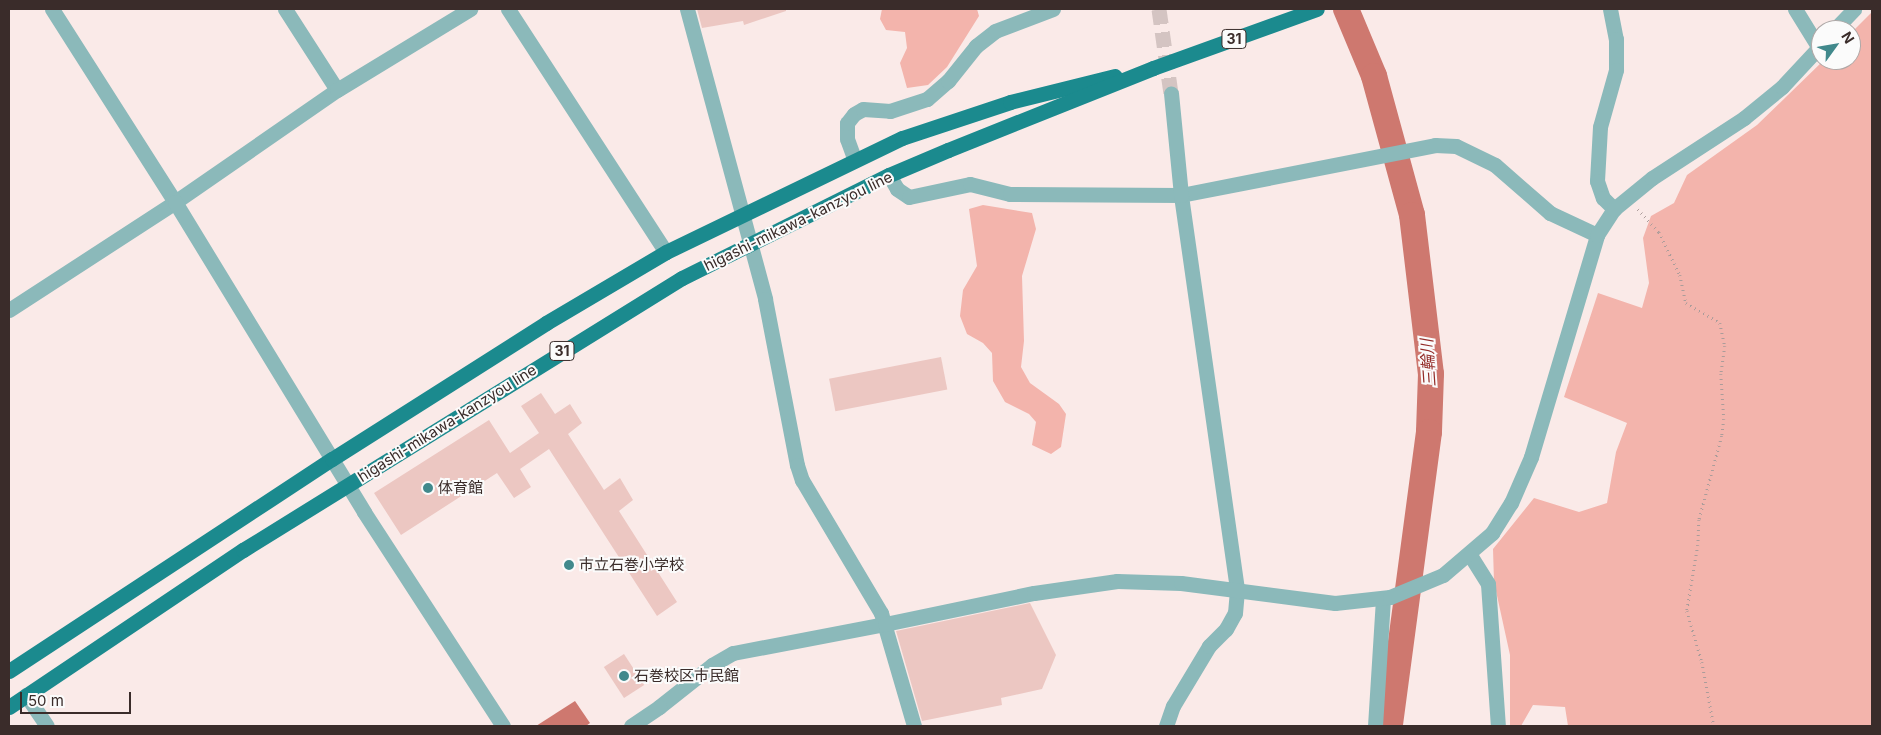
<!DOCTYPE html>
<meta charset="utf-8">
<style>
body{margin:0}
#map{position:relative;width:1881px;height:735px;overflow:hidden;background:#faeae8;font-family:Inter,"Noto Sans JP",sans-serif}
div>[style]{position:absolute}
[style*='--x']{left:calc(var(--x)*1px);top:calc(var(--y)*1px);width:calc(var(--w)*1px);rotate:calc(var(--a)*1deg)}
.green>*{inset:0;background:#f3b4ac}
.water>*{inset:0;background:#ce786f}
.river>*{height:26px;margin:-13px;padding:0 13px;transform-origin:13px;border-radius:13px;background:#ce786f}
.building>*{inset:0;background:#ecc7c2;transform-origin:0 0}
.minor-tunnel>*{height:15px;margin-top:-7.5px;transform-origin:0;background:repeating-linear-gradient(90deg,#d4c4c2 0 15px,transparent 0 23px)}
.path>*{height:2.5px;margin-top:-1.25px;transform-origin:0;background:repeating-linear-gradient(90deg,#ab9c9a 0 1px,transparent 0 5px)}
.minor>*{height:15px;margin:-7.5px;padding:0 7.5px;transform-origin:7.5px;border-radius:7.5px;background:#8bb9ba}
.tertiary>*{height:15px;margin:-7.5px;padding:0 7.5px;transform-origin:7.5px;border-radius:7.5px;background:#8bb9ba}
.primary>*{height:15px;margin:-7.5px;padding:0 7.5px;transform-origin:7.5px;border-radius:7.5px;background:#1b8a8e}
.dots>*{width:14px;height:14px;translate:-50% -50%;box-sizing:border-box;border:2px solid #fbfbfb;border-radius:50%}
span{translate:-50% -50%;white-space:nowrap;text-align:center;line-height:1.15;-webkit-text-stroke:4px #fbfbfb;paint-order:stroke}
.shield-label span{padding:1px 4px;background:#fbfbfb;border:1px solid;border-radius:4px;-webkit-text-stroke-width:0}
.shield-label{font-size:14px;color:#3a2c2a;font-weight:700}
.street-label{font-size:15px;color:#3a2c2a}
.poi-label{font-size:15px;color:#3a2c2a}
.left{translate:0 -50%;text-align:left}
.water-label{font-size:16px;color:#922b27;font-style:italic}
.frame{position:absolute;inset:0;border:10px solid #3a2c2a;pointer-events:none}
.north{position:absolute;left:1811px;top:20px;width:50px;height:50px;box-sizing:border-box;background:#fbfbfb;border:1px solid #aea8a7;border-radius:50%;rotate:58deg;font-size:14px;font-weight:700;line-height:20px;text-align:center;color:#3a2c2a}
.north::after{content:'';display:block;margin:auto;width:18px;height:22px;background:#41898c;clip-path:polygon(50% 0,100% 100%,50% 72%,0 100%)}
.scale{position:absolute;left:20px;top:692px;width:111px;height:22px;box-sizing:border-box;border:2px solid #3a2c2a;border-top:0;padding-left:6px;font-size:15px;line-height:18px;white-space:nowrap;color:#3a2c2a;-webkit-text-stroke:4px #fbfbfb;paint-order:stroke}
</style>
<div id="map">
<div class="green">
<i style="clip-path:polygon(882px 9px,977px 9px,979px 16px,947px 67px,928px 85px,907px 88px,900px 63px,907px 48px,905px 32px,886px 30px,880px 19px)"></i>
<i style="clip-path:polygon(1872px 12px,1872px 726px,1568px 726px,1565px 707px,1533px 705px,1521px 726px,1510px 726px,1510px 655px,1494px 582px,1493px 549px,1534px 498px,1579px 512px,1607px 503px,1616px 452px,1627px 423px,1564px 397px,1598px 293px,1642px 308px,1649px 283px,1643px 238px,1651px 216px,1674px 203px,1687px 175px,1757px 125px,1824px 60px,1851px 60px,1851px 33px)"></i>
<i style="clip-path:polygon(983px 205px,1032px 213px,1036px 229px,1022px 276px,1024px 341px,1021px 367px,1030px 383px,1059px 404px,1066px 414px,1061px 447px,1051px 454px,1032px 445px,1036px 422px,1029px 414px,1005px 402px,993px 381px,992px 353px,983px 343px,967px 334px,960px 316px,963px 290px,977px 266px,969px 209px)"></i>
</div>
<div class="water">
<i style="clip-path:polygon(575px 701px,590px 723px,586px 726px,536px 726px)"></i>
</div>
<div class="river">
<i style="--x:1346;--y:9;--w:73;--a:67.3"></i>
<i style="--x:1374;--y:76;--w:144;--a:74.7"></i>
<i style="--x:1412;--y:215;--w:160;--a:83.2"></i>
<i style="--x:1431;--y:374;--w:58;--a:92"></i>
<i style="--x:1429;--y:432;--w:297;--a:97.6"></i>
</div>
<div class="building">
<i style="clip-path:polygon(697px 9px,786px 9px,786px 11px,744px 25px,743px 21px,702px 28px)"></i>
<i style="left:941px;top:357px;width:33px;height:114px;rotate:79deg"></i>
<i style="clip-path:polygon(541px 393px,555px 414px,570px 404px,582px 423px,568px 434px,604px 490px,620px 478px,633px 500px,619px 511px,677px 602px,657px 616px,549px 449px,520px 469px,531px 487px,514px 498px,497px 473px,401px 535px,374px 493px,489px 420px,510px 453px,539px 433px,521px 406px)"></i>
<i style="clip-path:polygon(1030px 603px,1056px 655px,1042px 689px,1001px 698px,1002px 705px,922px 721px,896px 631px)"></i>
<i style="left:624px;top:654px;width:37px;height:24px;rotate:57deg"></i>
</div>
<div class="minor-tunnel">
<i style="--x:1159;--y:9;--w:85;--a:81.9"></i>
</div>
<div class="path">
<i style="--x:1638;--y:209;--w:31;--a:48"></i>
<i style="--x:1659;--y:232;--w:48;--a:64"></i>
<i style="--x:1680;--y:275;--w:29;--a:78"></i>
<i style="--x:1686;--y:303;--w:39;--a:30"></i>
<i style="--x:1720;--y:323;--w:24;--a:78"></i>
<i style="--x:1725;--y:346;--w:28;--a:98"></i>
<i style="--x:1721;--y:374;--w:45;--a:86.2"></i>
<i style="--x:1724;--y:419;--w:17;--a:97"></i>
<i style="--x:1722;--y:436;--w:87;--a:105.3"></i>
<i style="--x:1699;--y:520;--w:25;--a:92"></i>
<i style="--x:1698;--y:545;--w:67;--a:99.5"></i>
<i style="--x:1687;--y:611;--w:53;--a:73.6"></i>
<i style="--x:1702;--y:662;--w:65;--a:79.4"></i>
</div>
<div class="minor">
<i style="--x:285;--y:9;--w:96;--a:57.3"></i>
<i style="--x:508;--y:9;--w:290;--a:57"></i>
<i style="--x:687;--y:9;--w:300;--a:74.9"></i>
<i style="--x:765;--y:299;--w:169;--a:79.1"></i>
<i style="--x:797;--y:465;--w:16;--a:72"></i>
<i style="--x:802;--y:480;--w:155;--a:59.3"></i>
<i style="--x:881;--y:613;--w:118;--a:73.7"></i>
<i style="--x:1610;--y:9;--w:31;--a:79"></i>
<i style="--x:1616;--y:39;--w:31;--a:90"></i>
<i style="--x:1616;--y:70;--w:59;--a:105.7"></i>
<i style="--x:1600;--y:127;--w:54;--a:93.2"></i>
<i style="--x:1597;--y:181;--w:18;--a:71"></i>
<i style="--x:1603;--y:198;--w:16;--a:45"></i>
<i style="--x:1795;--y:9;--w:46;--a:58.4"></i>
<i style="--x:854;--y:158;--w:20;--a:-110"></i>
<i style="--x:847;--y:139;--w:16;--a:-90"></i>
<i style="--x:847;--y:123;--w:11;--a:-52"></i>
<i style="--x:854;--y:114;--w:10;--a:-29"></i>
<i style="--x:863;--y:109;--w:27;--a:4"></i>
<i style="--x:890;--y:111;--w:39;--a:-18"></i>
<i style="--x:927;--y:99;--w:28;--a:-41"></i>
<i style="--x:948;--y:81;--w:45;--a:-51.3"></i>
<i style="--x:976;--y:46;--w:24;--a:-38"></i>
<i style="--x:995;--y:31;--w:62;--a:-20.8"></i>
<i style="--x:889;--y:175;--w:16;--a:60"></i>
<i style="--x:897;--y:189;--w:14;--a:34"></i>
<i style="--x:909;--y:197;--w:62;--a:-12"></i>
<i style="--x:970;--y:184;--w:41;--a:14"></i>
<i style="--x:1010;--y:194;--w:171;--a:0.3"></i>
<i style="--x:1181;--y:195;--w:259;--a:-11.1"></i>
<i style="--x:1435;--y:145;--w:21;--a:3"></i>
<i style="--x:1456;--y:146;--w:43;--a:26"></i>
<i style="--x:1495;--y:165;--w:73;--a:41.1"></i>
<i style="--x:1550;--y:213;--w:52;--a:25.1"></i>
<i style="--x:9;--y:310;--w:198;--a:-33"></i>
<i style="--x:175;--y:202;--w:197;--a:-34.7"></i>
<i style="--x:337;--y:90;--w:156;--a:-31.3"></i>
<i style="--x:1470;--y:555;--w:34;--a:58"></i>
<i style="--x:1488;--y:584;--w:142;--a:86"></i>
<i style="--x:26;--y:695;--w:37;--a:56"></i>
<i style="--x:659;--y:707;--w:68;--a:-38.4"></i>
<i style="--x:712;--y:665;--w:24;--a:-30"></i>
<i style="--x:733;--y:653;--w:155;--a:-10.8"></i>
<i style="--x:1166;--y:726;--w:21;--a:-71"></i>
<i style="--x:1173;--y:706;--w:70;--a:-59"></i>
<i style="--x:1209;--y:646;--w:24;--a:-45"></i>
<i style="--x:1226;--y:629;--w:18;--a:-61"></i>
<i style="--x:1235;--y:613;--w:24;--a:-85"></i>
<i style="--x:1237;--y:589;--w:398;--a:-98.1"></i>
<i style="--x:1181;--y:195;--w:102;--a:-95.6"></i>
<i style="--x:1375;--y:726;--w:128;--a:-86.4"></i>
</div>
<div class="tertiary">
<i style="--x:52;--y:9;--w:229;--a:57.5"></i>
<i style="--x:175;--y:202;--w:363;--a:58.6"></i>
<i style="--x:364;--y:512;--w:255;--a:57"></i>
<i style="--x:1834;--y:30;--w:29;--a:-46"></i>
<i style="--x:885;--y:624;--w:152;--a:-11.8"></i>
<i style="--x:1034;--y:593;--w:84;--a:-8.2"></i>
<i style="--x:1117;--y:581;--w:64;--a:1.8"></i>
<i style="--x:1181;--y:583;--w:155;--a:7.4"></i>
<i style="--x:1335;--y:603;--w:55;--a:-6.2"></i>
<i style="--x:1390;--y:597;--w:57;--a:-22.5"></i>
<i style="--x:1443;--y:575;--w:65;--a:-40.6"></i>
<i style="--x:1492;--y:533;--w:36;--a:-58"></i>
<i style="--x:1511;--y:503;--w:50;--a:-66.5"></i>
<i style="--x:1531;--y:457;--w:232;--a:-73.4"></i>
<i style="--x:1597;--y:235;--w:31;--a:-57"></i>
<i style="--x:1614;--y:209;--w:49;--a:-39.2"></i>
<i style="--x:1652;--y:178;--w:110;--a:-33.1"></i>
<i style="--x:1744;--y:118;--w:49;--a:-39.2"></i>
<i style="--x:1782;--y:87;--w:57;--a:-47.1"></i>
<i style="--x:631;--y:726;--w:34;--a:-34"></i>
</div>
<div class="primary">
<i style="--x:9;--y:671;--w:386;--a:-33.3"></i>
<i style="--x:332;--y:459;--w:254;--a:-32.4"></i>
<i style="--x:546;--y:323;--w:139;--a:-30.6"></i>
<i style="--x:666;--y:252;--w:262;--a:-25.8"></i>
<i style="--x:902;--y:138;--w:114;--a:-18.4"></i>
<i style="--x:1010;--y:102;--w:108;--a:-13.9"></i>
<i style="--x:9;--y:707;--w:282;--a:-33.9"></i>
<i style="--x:243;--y:550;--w:516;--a:-31.78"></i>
<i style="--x:682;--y:278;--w:231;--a:-26.5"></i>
<i style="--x:889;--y:175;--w:64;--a:-23"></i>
<i style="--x:948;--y:150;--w:221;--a:-21.8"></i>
<i style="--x:1153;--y:68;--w:174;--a:-19.8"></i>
</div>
<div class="dots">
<i style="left:428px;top:488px;background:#41898c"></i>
<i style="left:569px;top:565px;background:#41898c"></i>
<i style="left:624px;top:676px;background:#41898c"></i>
</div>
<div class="shield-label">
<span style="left:1234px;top:39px">31</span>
<span style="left:562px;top:351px">31</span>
</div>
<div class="street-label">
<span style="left:798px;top:221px;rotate:-26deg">higashi-mikawa-kanzyou line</span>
<span style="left:447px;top:423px;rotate:-32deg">higashi-mikawa-kanzyou line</span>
</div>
<div class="poi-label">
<span class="left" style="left:438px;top:488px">体育館</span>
<span class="left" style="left:579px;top:565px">市立石巻小学校</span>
<span class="left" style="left:634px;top:676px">石巻校区市民館</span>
</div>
<div class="water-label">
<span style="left:1428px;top:363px;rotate:-94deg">三輪川</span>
</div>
<div class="frame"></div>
<div class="north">N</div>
<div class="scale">50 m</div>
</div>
